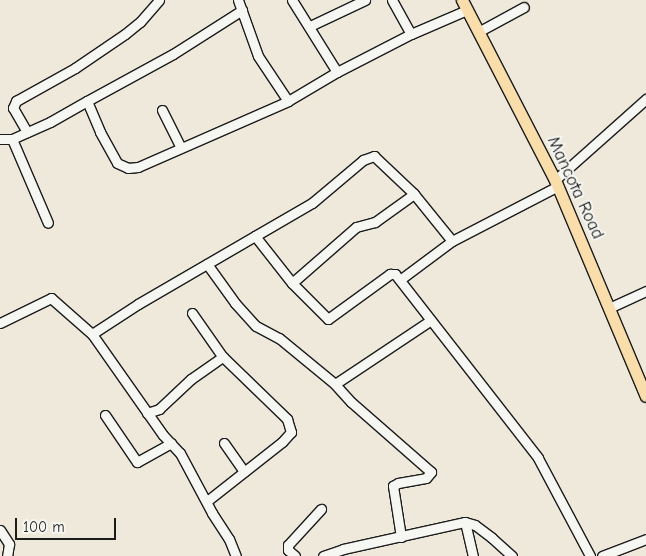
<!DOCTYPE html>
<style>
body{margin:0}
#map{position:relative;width:646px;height:556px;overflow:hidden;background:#efe9dc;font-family:"Comic Neue",sans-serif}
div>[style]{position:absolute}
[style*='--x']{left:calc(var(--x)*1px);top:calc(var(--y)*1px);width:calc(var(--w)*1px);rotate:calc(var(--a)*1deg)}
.roads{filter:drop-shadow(1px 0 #1c1c1c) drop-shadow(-1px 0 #1c1c1c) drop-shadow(0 1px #1c1c1c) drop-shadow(0 -1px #1c1c1c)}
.minor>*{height:9px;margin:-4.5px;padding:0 4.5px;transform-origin:4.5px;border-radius:4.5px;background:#f6f6f2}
.major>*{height:11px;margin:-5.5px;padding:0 5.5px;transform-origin:5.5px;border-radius:5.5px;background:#f9deab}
span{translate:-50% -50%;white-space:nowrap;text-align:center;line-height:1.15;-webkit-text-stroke:4px #f6f6f2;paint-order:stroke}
.street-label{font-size:18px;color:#1c1c1c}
.scale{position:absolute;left:15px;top:518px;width:101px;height:22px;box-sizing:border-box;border:2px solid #1c1c1c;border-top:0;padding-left:6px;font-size:15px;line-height:18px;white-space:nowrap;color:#1c1c1c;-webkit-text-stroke:4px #f6f6f2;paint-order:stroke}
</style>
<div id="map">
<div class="roads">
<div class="minor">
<i style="--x:238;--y:0;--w:59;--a:70.3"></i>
<i style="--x:258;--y:56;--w:54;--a:56.3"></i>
<i style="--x:292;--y:0;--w:85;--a:58"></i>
<i style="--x:392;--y:0;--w:39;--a:61"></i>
<i style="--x:310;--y:26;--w:61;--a:-25.3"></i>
<i style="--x:478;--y:32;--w:52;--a:-28.5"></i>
<i style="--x:87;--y:101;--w:98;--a:-28.7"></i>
<i style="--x:173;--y:54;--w:82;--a:-32.5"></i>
<i style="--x:162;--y:110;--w:42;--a:63.4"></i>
<i style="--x:27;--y:132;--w:28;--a:-120"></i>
<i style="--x:13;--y:108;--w:8;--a:-67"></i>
<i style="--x:16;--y:101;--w:68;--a:-29.2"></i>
<i style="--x:75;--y:68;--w:60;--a:-34.2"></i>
<i style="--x:125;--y:34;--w:19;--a:-39"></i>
<i style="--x:140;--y:22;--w:29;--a:-49"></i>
<i style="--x:0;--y:139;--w:12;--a:0"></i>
<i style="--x:12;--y:139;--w:42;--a:-24.1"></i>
<i style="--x:50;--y:122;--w:43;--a:-29.6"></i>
<i style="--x:87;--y:101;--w:34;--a:67"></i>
<i style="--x:100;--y:132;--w:35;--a:61"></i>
<i style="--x:117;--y:163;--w:12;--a:24"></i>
<i style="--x:128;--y:168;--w:10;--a:-6"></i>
<i style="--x:138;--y:167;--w:164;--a:-23.7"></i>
<i style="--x:288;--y:101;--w:57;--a:-30.6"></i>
<i style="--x:337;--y:72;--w:83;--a:-27.2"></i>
<i style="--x:411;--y:34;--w:61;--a:-23.2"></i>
<i style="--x:12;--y:139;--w:91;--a:66.8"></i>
<i style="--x:555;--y:180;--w:122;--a:-41.7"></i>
<i style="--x:255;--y:236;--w:66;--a:-30.1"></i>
<i style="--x:312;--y:203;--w:67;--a:-40.1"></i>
<i style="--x:363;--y:160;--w:12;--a:-20"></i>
<i style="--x:374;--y:156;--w:55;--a:43.5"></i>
<i style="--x:414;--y:194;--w:60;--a:51"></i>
<i style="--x:207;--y:264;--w:48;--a:54.3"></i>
<i style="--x:235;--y:303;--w:31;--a:48"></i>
<i style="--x:256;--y:326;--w:26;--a:28"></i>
<i style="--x:279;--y:338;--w:72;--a:39.4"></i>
<i style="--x:401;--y:279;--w:64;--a:-36.7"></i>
<i style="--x:452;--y:241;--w:119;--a:-27.4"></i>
<i style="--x:292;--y:283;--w:85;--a:-41.2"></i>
<i style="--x:356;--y:227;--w:20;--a:-15"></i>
<i style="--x:375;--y:222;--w:48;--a:-35.7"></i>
<i style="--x:609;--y:308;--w:41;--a:-24.7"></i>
<i style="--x:192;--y:313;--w:52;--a:55.1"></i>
<i style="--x:222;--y:356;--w:91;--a:44.1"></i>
<i style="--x:287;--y:419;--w:14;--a:73"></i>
<i style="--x:291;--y:432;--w:13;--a:132"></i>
<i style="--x:282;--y:442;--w:95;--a:141.8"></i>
<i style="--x:0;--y:323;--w:57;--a:-26.1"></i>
<i style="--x:51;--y:298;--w:55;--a:41.3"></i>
<i style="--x:92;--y:334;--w:123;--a:54.9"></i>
<i style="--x:163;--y:435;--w:25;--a:47"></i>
<i style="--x:180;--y:453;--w:68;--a:61.9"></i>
<i style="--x:212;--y:513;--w:31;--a:57"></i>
<i style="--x:229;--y:539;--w:18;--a:68"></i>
<i style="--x:92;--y:334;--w:55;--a:-33.1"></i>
<i style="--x:138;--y:304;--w:135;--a:-30.2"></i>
<i style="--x:255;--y:236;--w:60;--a:51.8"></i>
<i style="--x:292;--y:283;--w:51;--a:45"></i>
<i style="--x:328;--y:319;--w:77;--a:-36"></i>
<i style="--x:390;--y:274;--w:5;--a:0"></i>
<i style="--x:395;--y:274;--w:233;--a:52.1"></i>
<i style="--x:538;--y:458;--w:111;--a:62"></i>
<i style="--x:147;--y:413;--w:13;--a:-18"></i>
<i style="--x:159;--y:409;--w:44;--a:-43.2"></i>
<i style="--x:191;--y:379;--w:39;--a:-35"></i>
<i style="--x:105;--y:415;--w:57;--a:55.8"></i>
<i style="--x:137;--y:462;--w:39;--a:-29"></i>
<i style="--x:224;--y:443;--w:35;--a:55"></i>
<i style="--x:465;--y:522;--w:35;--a:77"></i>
<i style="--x:0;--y:530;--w:17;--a:57"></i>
<i style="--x:9;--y:544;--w:12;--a:99"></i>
<i style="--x:401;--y:537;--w:52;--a:-98.9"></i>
<i style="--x:393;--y:486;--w:6;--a:-31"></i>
<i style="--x:398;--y:483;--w:28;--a:-10"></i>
<i style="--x:426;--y:478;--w:8;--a:-50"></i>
<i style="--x:431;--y:472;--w:106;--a:-138.8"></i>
<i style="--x:351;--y:402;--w:24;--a:-132"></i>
<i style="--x:335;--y:384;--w:115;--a:-33.7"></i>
<i style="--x:295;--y:556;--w:9;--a:-139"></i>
<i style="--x:288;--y:550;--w:5;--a:-90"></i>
<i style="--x:288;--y:545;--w:49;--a:-47.5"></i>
<i style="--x:323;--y:556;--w:21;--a:-19"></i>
<i style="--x:343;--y:549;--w:125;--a:-12.5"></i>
<i style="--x:465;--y:522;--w:10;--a:17"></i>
<i style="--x:475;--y:525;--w:21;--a:37"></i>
<i style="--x:492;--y:538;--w:27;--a:42"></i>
<i style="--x:602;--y:556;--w:47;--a:-21.1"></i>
</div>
<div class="major">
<i style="--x:462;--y:0;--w:203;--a:62.7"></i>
<i style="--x:555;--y:180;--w:234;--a:67.2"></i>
</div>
</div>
<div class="street-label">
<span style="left:575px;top:188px;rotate:65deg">Mancota Road</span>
</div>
<div class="scale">100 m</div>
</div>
